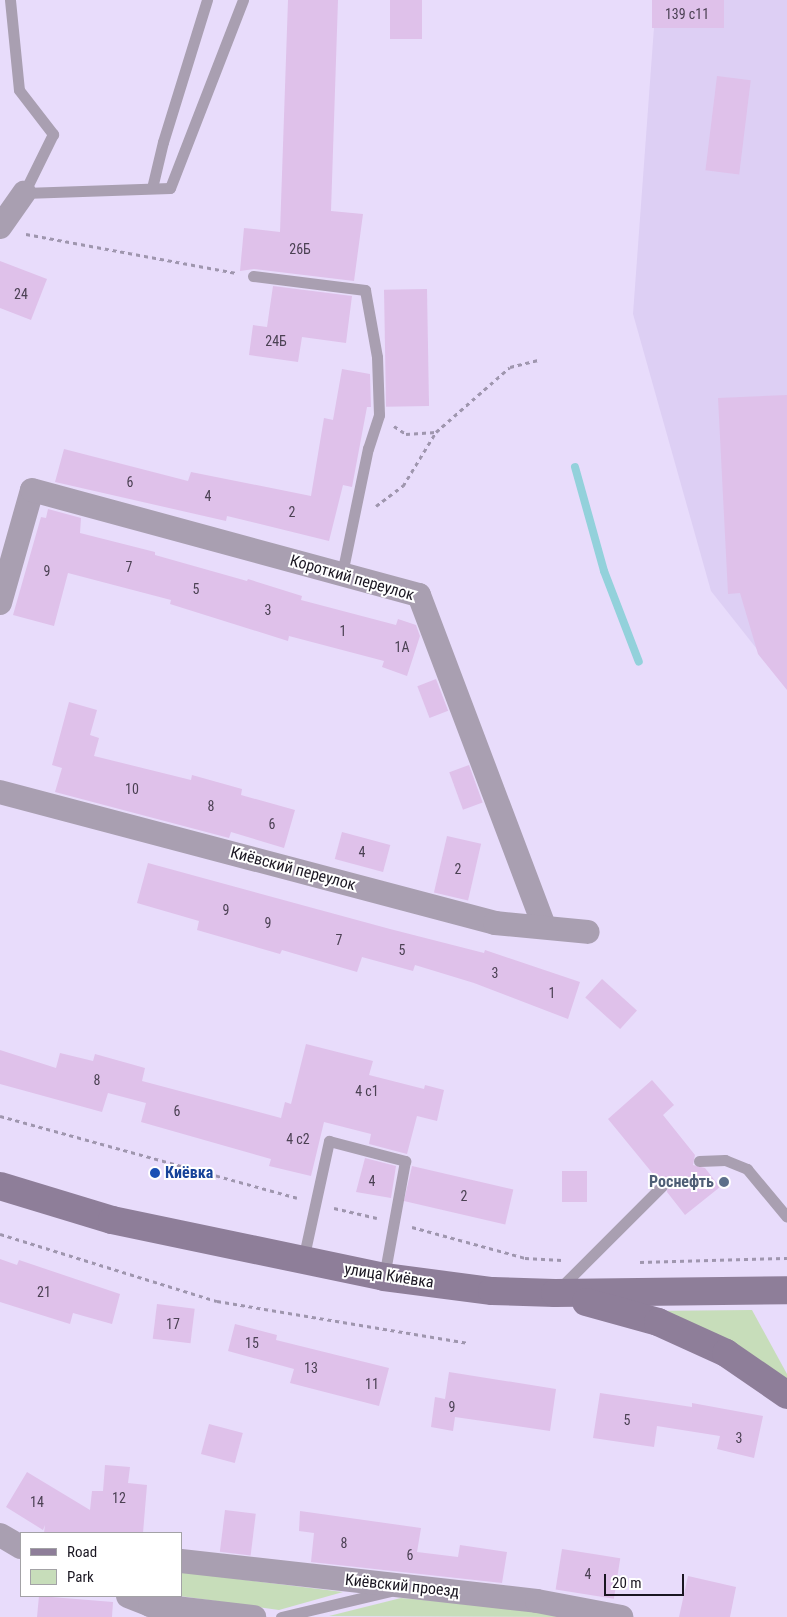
<!DOCTYPE html>
<meta charset="utf-8">
<style>
body{margin:0}
#map{position:relative;width:787px;height:1617px;overflow:hidden;background:#e8dcfb;font-family:"Roboto Condensed",sans-serif}
div>[style]{position:absolute}
[style*='--x']{left:calc(var(--x)*1px);top:calc(var(--y)*1px);width:calc(var(--w)*1px);rotate:calc(var(--a)*1deg)}
.built>*{inset:0;background:#ddcff4}
.green>*{inset:0;background:#c7ddba}
.stream>*{height:8px;margin:-4px;padding:0 4px;transform-origin:4px;border-radius:4px;background:#93d1db}
.building>*{inset:0;background:#dfc1ea;transform-origin:0 0}
.path>*{height:3px;margin-top:-1.5px;transform-origin:0;background:repeating-linear-gradient(90deg,#9f96ae 0 4px,transparent 0 8px)}
.service>*{height:11px;margin:-5.5px;padding:0 5.5px;transform-origin:5.5px;border-radius:5.5px;background:#a99fb1}
.minor>*{height:24px;margin:-12px;padding:0 12px;transform-origin:12px;border-radius:12px;background:#a99fb1}
.secondary>*{height:28px;margin:-14px;padding:0 14px;transform-origin:14px;border-radius:14px;background:#8e7e99}
.dots>*{width:14px;height:14px;translate:-50% -50%;box-sizing:border-box;border:2px solid #fff;border-radius:50%}
span{translate:-50% -50%;white-space:nowrap;text-align:center;line-height:1.15;-webkit-text-stroke:4px #fff;paint-order:stroke}
.number-label{font-size:14px;color:#4b4153}
.number-label span{-webkit-text-stroke-width:0}
.street-label{font-size:16px;color:#1a1621}
.transit-label{font-size:16px;color:#164399;font-weight:700}
.left{translate:0 -50%;text-align:left}
.service-label{font-size:16px;color:#4e5e75;font-weight:700}
.right{translate:-100% -50%;text-align:right}
.legend{position:absolute;left:20px;top:1532px;width:162px;height:65px;box-sizing:border-box;background:#fff;border:1px solid #a3a2a6;margin:0;padding:6px 9px;list-style:none;font-size:15px;color:#1a1621}
.legend li{display:flex;align-items:center;gap:10px;height:25px}
.legend b{width:25px;border:1px solid #a3a2a6}
.scale{position:absolute;left:604px;top:1574px;width:80px;height:22px;box-sizing:border-box;border:2px solid #1a1621;border-top:0;padding-left:6px;font-size:15px;line-height:18px;white-space:nowrap;color:#1a1621;-webkit-text-stroke:4px #fff;paint-order:stroke}
</style>
<div id="map">
<div class="built">
<i style="clip-path:polygon(656px 0,787px 0,787px 687px,711px 591px,633px 314px)"></i>
</div>
<div class="green">
<i style="clip-path:polygon(752px 1310px,787px 1374px,787px 1382px,643px 1311px)"></i>
<i style="clip-path:polygon(181px 1572px,343px 1592px,279px 1610px,180px 1596px)"></i>
<i style="clip-path:polygon(401px 1598px,537px 1610px,571px 1617px,329px 1616px)"></i>
</div>
<div class="stream">
<i style="--x:575;--y:467;--w:108;--a:74.4"></i>
<i style="--x:604;--y:571;--w:97;--a:69"></i>
</div>
<div class="building">
<i style="clip-path:polygon(288px 0,338px 0,331px 211px,363px 214px,354px 281px,254px 269px,240px 271px,244px 228px,280px 232px)"></i>
<i style="left:390px;top:0;width:32px;height:39px"></i>
<i style="left:652px;top:0;width:72px;height:28px"></i>
<i style="left:717px;top:76px;width:34px;height:95px;rotate:7deg"></i>
<i style="clip-path:polygon(0 261px,47px 279px,31px 320px,0 308px)"></i>
<i style="clip-path:polygon(273px 286px,352px 296px,346px 343px,302px 337px,298px 362px,249px 355px,253px 325px,267px 327px)"></i>
<i style="left:427px;top:289px;width:117px;height:43px;rotate:89deg"></i>
<i style="clip-path:polygon(342px 369px,370px 374px,371px 407px,367px 407px,352px 487px,343px 485px,329px 541px,227px 516px,226px 521px,55px 482px,64px 449px,188px 481px,191px 472px,311px 496px,324px 418px,333px 420px)"></i>
<i style="clip-path:polygon(787px 395px,787px 690px,758px 654px,740px 593px,728px 594px,718px 398px)"></i>
<i style="clip-path:polygon(48px 509px,81px 518px,80px 533px,155px 552px,155px 555px,247px 581px,248px 579px,302px 596px,301px 600px,396px 625px,398px 619px,416px 625px,420px 636px,407px 676px,382px 667px,384px 661px,289px 636px,288px 641px,170px 604px,171px 600px,68px 573px,54px 626px,13px 615px,41px 517px,46px 518px)"></i>
<i style="left:436px;top:679px;width:34px;height:20px;rotate:69deg"></i>
<i style="clip-path:polygon(69px 702px,97px 710px,90px 735px,99px 738px,94px 756px,191px 780px,192px 775px,242px 789px,241px 795px,295px 810px,284px 848px,231px 832px,229px 838px,55px 792px,62px 768px,52px 765px)"></i>
<i style="left:469px;top:765px;width:40px;height:21px;rotate:70deg"></i>
<i style="left:342px;top:832px;width:50px;height:28px;rotate:15deg"></i>
<i style="left:447px;top:836px;width:35px;height:58px;rotate:13deg"></i>
<i style="clip-path:polygon(148px 863px,390px 929px,484px 953px,485px 950px,580px 982px,568px 1019px,474px 983px,415px 965px,413px 971px,362px 957px,357px 972px,282px 950px,280px 954px,197px 930px,199px 921px,137px 903px)"></i>
<i style="left:602px;top:979px;width:47px;height:25px;rotate:42deg"></i>
<i style="clip-path:polygon(306px 1044px,373px 1061px,369px 1075px,424px 1089px,425px 1085px,444px 1090px,437px 1121px,417px 1116px,407px 1154px,369px 1144px,371px 1134px,324px 1122px,311px 1176px,269px 1166px,271px 1159px,141px 1122px,146px 1103px,108px 1093px,102px 1112px,0 1084px,0 1050px,56px 1068px,60px 1053px,93px 1061px,95px 1054px,145px 1068px,142px 1081px,281px 1118px,285px 1102px,291px 1104px)"></i>
<i style="clip-path:polygon(652px 1080px,674px 1105px,663px 1115px,695px 1155px,693px 1165px,705px 1168px,720px 1187px,685px 1215px,667px 1192px,668px 1181px,658px 1180px,608px 1119px)"></i>
<i style="clip-path:polygon(365px 1158px,396px 1166px,391px 1198px,356px 1192px)"></i>
<i style="left:412px;top:1166px;width:104px;height:36px;rotate:13deg"></i>
<i style="left:562px;top:1171px;width:25px;height:31px"></i>
<i style="clip-path:polygon(0 1259px,17px 1265px,19px 1260px,120px 1294px,112px 1324px,73px 1313px,70px 1324px,0 1302px)"></i>
<i style="left:157px;top:1304px;width:38px;height:35px;rotate:7deg"></i>
<i style="clip-path:polygon(235px 1324px,277px 1335px,276px 1340px,389px 1368px,379px 1406px,290px 1383px,294px 1369px,228px 1351px)"></i>
<i style="clip-path:polygon(449px 1372px,556px 1389px,550px 1431px,455px 1417px,453px 1431px,431px 1427px,435px 1397px,445px 1399px)"></i>
<i style="clip-path:polygon(600px 1393px,692px 1407px,692px 1403px,763px 1416px,754px 1458px,717px 1449px,720px 1436px,657px 1426px,654px 1447px,593px 1438px)"></i>
<i style="left:209px;top:1424px;width:35px;height:31px;rotate:15deg"></i>
<i style="clip-path:polygon(105px 1465px,130px 1467px,128px 1483px,147px 1485px,143px 1533px,44px 1533px,45px 1525px,43px 1530px,6px 1507px,27px 1472px,90px 1510px,92px 1491px,103px 1491px)"></i>
<i style="left:225px;top:1510px;width:31px;height:42px;rotate:7deg"></i>
<i style="clip-path:polygon(300px 1511px,421px 1528px,417px 1552px,458px 1557px,460px 1545px,507px 1552px,502px 1583px,311px 1562px,314px 1533px,299px 1531px)"></i>
<i style="left:562px;top:1549px;width:59px;height:41px;rotate:9deg"></i>
<i style="clip-path:polygon(688px 1576px,736px 1587px,730px 1617px,679px 1617px)"></i>
<i style="clip-path:polygon(39px 1596px,113px 1602px,112px 1617px,37px 1617px)"></i>
</div>
<div class="path">
<i style="--x:26;--y:234;--w:214;--a:10.5"></i>
<i style="--x:394;--y:426;--w:14;--a:34"></i>
<i style="--x:406;--y:434;--w:30;--a:-4"></i>
<i style="--x:436;--y:432;--w:98;--a:-41.3"></i>
<i style="--x:510;--y:367;--w:29;--a:-14"></i>
<i style="--x:376;--y:506;--w:34;--a:-37"></i>
<i style="--x:403;--y:486;--w:63;--a:-58.6"></i>
<i style="--x:0;--y:1116;--w:308;--a:15.4"></i>
<i style="--x:334;--y:1208;--w:44;--a:13.1"></i>
<i style="--x:412;--y:1227;--w:117;--a:15.3"></i>
<i style="--x:525;--y:1258;--w:37;--a:3"></i>
<i style="--x:0;--y:1234;--w:227;--a:17.2"></i>
<i style="--x:217;--y:1301;--w:255;--a:9.5"></i>
<i style="--x:640;--y:1262;--w:147;--a:-1.6"></i>
</div>
<div class="service">
<i style="--x:10;--y:0;--w:90;--a:84.3"></i>
<i style="--x:19;--y:90;--w:56;--a:52.3"></i>
<i style="--x:53;--y:134;--w:66;--a:116.2"></i>
<i style="--x:24;--y:193;--w:146;--a:-2"></i>
<i style="--x:170;--y:188;--w:202;--a:-68.8"></i>
<i style="--x:152;--y:188;--w:47;--a:-76.6"></i>
<i style="--x:163;--y:142;--w:149;--a:-72.8"></i>
<i style="--x:253;--y:276;--w:113;--a:7.1"></i>
<i style="--x:365;--y:290;--w:68;--a:79.8"></i>
<i style="--x:377;--y:357;--w:58;--a:88"></i>
<i style="--x:379;--y:415;--w:35;--a:108"></i>
<i style="--x:368;--y:448;--w:129;--a:101.7"></i>
<i style="--x:699;--y:1161;--w:26;--a:-2"></i>
<i style="--x:725;--y:1160;--w:24;--a:22"></i>
<i style="--x:747;--y:1169;--w:62;--a:50.2"></i>
<i style="--x:303;--y:1260;--w:122;--a:-77.7"></i>
<i style="--x:329;--y:1141;--w:79;--a:14.7"></i>
<i style="--x:405;--y:1161;--w:118;--a:100.3"></i>
<i style="--x:559;--y:1289;--w:146;--a:-45"></i>
<i style="--x:281;--y:1617;--w:112;--a:-13.4"></i>
</div>
<div class="minor">
<i style="--x:0;--y:227;--w:42;--a:-54.8"></i>
<i style="--x:0;--y:603;--w:117;--a:-74.2"></i>
<i style="--x:32;--y:490;--w:401;--a:15.2"></i>
<i style="--x:419;--y:595;--w:353;--a:69.3"></i>
<i style="--x:0;--y:792;--w:512;--a:14.82"></i>
<i style="--x:495;--y:923;--w:93;--a:5.5"></i>
<i style="--x:0;--y:1535;--w:24;--a:30"></i>
<i style="--x:181;--y:1561;--w:358;--a:6.4"></i>
<i style="--x:537;--y:1601;--w:86;--a:10.8"></i>
<i style="--x:128;--y:1596;--w:24;--a:22"></i>
<i style="--x:150;--y:1605;--w:105;--a:6.6"></i>
</div>
<div class="secondary">
<i style="--x:0;--y:1186;--w:117;--a:16.9"></i>
<i style="--x:112;--y:1220;--w:278;--a:11.8"></i>
<i style="--x:384;--y:1277;--w:109;--a:7.4"></i>
<i style="--x:492;--y:1291;--w:63;--a:1.8"></i>
<i style="--x:555;--y:1293;--w:232;--a:-0.7"></i>
<i style="--x:586;--y:1302;--w:75;--a:15.5"></i>
<i style="--x:658;--y:1322;--w:75;--a:24.5"></i>
<i style="--x:726;--y:1353;--w:74;--a:34.5"></i>
</div>
<div class="dots">
<i style="left:155px;top:1173px;background:#1a4fb4"></i>
<i style="left:724px;top:1182px;background:#5c6f8a"></i>
</div>
<div class="number-label">
<span style="left:687px;top:14px">139 с11</span>
<span style="left:300px;top:249px">26Б</span>
<span style="left:21px;top:294px">24</span>
<span style="left:276px;top:341px">24Б</span>
<span style="left:130px;top:482px">6</span>
<span style="left:208px;top:496px">4</span>
<span style="left:292px;top:512px">2</span>
<span style="left:129px;top:567px">7</span>
<span style="left:47px;top:571px">9</span>
<span style="left:196px;top:589px">5</span>
<span style="left:268px;top:610px">3</span>
<span style="left:343px;top:631px">1</span>
<span style="left:402px;top:647px">1А</span>
<span style="left:132px;top:789px">10</span>
<span style="left:211px;top:806px">8</span>
<span style="left:272px;top:824px">6</span>
<span style="left:362px;top:852px">4</span>
<span style="left:458px;top:869px">2</span>
<span style="left:226px;top:910px">9</span>
<span style="left:268px;top:923px">9</span>
<span style="left:339px;top:940px">7</span>
<span style="left:402px;top:950px">5</span>
<span style="left:495px;top:973px">3</span>
<span style="left:552px;top:993px">1</span>
<span style="left:97px;top:1080px">8</span>
<span style="left:367px;top:1091px">4 с1</span>
<span style="left:177px;top:1111px">6</span>
<span style="left:298px;top:1139px">4 с2</span>
<span style="left:372px;top:1181px">4</span>
<span style="left:464px;top:1196px">2</span>
<span style="left:44px;top:1292px">21</span>
<span style="left:173px;top:1324px">17</span>
<span style="left:252px;top:1343px">15</span>
<span style="left:311px;top:1368px">13</span>
<span style="left:372px;top:1384px">11</span>
<span style="left:452px;top:1407px">9</span>
<span style="left:627px;top:1420px">5</span>
<span style="left:739px;top:1438px">3</span>
<span style="left:119px;top:1498px">12</span>
<span style="left:37px;top:1502px">14</span>
<span style="left:344px;top:1543px">8</span>
<span style="left:410px;top:1555px">6</span>
<span style="left:588px;top:1574px">4</span>
</div>
<div class="street-label">
<span style="left:352px;top:578px;rotate:16deg">Короткий переулок</span>
<span style="left:293px;top:869px;rotate:15deg">Киёвский переулок</span>
<span style="left:389px;top:1276px;rotate:9deg">улица Киёвка</span>
<span style="left:402px;top:1586px;rotate:6deg">Киёвский проезд</span>
</div>
<div class="transit-label">
<span class="left" style="left:165px;top:1173px">Киёвка</span>
</div>
<div class="service-label">
<span class="right" style="left:714px;top:1182px">Роснефть</span>
</div>
<ul class="legend">
<li><b style="height:6px;background:#8e7e99"></b>Road</li>
<li><b style="height:14px;background:#c7ddba"></b>Park</li>
</ul>
<div class="scale">20 m</div>
</div>
